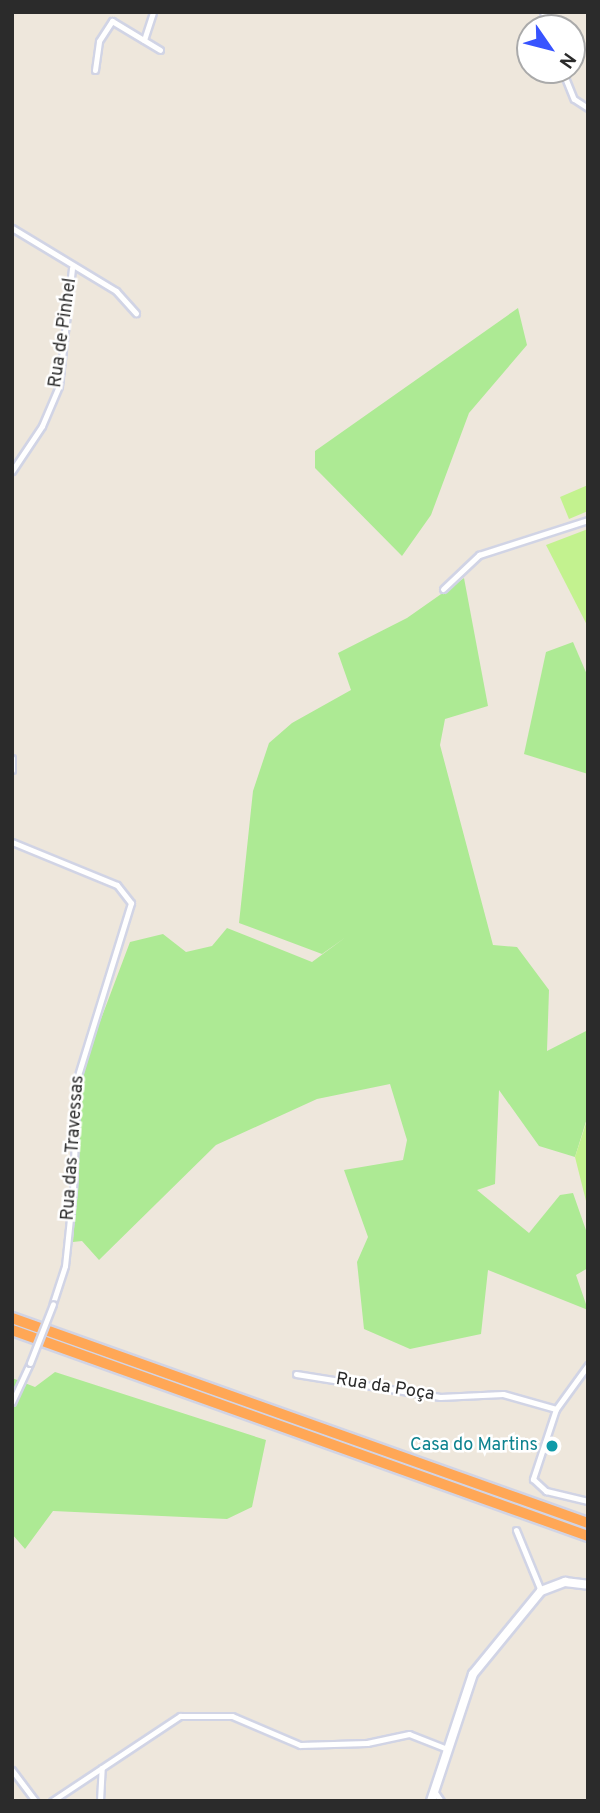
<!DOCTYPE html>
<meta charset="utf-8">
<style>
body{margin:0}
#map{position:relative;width:600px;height:1813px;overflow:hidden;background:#eee7dc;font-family:Overpass,sans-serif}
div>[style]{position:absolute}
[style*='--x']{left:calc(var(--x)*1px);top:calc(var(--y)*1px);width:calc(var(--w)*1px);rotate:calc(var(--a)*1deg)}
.green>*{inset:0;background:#adea94}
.pitch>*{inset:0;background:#c3f28f}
.roads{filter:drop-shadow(2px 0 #d1d4e5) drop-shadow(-2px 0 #d1d4e5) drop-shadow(0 2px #d1d4e5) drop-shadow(0 -2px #d1d4e5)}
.street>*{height:5px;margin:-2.5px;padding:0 2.5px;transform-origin:2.5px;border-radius:2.5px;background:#fff}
.secondary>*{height:8px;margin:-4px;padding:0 4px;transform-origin:4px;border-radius:4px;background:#fff}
.highway>*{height:10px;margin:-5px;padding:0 5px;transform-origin:5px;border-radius:5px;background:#ffa756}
.bridges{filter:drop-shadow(2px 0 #d1d4e5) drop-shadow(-2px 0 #d1d4e5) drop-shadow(0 2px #d1d4e5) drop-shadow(0 -2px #d1d4e5)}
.street-bridge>*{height:5px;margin:-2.5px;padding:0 2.5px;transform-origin:2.5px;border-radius:2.5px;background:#fff}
.dots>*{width:19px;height:19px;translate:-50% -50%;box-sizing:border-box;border:4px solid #fff;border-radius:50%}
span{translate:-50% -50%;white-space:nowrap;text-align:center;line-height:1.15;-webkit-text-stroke:5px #fff;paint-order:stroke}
.street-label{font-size:18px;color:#2b2b2b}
.culture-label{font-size:18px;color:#0d838f}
.right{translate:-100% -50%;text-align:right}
.frame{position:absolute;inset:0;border:14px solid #2b2b2b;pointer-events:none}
.north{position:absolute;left:516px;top:14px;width:70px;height:70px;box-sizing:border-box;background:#fff;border:2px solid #aaa;border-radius:50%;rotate:125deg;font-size:19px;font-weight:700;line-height:28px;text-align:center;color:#2b2b2b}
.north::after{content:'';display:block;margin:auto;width:24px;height:32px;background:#3854ff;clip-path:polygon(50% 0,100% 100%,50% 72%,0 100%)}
</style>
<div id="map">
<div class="green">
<i style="clip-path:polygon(518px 308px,527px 345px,469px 413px,431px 515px,402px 556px,315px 468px,315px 451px)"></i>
<i style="clip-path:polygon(464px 578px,488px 706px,445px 719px,440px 745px,493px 945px,517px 947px,549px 990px,547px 1051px,588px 1030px,588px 1115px,575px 1157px,539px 1146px,499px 1090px,495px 1184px,477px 1190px,529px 1233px,560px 1195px,573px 1193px,588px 1236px,588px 1268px,576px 1275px,588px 1310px,488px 1270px,481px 1334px,410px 1349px,364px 1329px,357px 1262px,368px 1237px,344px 1170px,403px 1160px,407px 1140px,390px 1084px,317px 1099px,216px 1145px,99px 1260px,82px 1241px,73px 1242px,84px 1064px,130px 942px,163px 934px,186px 952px,212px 946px,227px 928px,312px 962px,346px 937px,322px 954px,239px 923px,253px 791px,269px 743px,292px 723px,351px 690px,338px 653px,407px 618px)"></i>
<i style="clip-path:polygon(573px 642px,588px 677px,588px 774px,524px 754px,546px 652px)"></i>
<i style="clip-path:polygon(55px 1372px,266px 1440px,252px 1507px,227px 1519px,53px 1511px,25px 1549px,12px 1534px,12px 1378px,35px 1387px)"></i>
</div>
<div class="pitch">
<i style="clip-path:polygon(588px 485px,588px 511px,569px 519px,560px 497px)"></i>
<i style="clip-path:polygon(588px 529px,588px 627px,546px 545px)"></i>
<i style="clip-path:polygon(588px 1117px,588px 1209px,575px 1157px)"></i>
</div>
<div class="roads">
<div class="street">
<i style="--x:543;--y:12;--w:17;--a:73"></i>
<i style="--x:144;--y:40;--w:29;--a:-72"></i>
<i style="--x:95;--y:70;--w:29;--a:-82"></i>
<i style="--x:99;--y:41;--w:24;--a:-57"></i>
<i style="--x:112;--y:21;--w:56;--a:31.1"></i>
<i style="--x:562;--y:70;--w:31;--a:68"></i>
<i style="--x:574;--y:99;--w:17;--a:33"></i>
<i style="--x:12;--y:228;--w:122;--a:31.2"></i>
<i style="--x:116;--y:291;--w:30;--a:48"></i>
<i style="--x:12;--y:471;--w:54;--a:-56.3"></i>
<i style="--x:42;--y:426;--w:43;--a:-67"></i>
<i style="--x:59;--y:386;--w:119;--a:-83.7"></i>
<i style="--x:443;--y:589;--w:50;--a:-43.4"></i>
<i style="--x:479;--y:555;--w:114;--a:-17.8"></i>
<i style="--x:12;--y:758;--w:12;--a:90"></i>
<i style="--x:12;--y:842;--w:113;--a:22.3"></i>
<i style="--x:117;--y:885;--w:23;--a:52"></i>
<i style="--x:131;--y:903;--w:183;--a:107.1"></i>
<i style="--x:77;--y:1078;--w:112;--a:92"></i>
<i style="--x:73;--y:1190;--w:76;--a:96"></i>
<i style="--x:65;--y:1266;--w:40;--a:108"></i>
<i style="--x:588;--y:1365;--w:54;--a:126"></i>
<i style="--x:556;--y:1409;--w:74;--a:108.2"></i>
<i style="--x:533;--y:1479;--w:18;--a:43"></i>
<i style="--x:546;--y:1491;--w:43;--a:13.4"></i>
<i style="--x:296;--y:1374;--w:146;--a:9.1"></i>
<i style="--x:440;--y:1397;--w:63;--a:-2.7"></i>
<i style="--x:503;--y:1394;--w:55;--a:15.8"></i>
<i style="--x:12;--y:1402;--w:43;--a:-65.2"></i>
<i style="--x:516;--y:1530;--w:66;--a:67.7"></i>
<i style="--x:12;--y:1770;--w:39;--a:53"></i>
<i style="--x:434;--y:1791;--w:12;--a:55"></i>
<i style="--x:52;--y:1801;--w:154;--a:-33.6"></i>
<i style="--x:180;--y:1716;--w:52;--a:0"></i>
<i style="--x:232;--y:1716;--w:74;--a:23.1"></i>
<i style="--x:300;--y:1745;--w:67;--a:-1.7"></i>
<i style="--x:367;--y:1743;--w:43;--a:-12.1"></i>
<i style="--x:409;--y:1734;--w:41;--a:21.5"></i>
<i style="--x:100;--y:1801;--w:33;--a:-87"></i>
</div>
<div class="secondary">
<i style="--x:431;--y:1801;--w:134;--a:-71.7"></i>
<i style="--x:473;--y:1674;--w:107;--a:-50.7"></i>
<i style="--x:541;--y:1591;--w:26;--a:-21"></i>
<i style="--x:565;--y:1582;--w:23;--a:7"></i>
</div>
<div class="highway">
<i style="--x:12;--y:1318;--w:611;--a:19.59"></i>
<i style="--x:12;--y:1330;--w:612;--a:19.68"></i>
</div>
</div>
<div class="bridges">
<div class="street-bridge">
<i style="--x:30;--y:1363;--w:63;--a:-68.7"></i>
</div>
</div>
<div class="dots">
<i style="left:552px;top:1446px;background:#0f9aa8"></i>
</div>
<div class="street-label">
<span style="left:64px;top:333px;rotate:-82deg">Rua de Pinhel</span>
<span style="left:74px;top:1148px;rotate:-86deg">Rua das Travessas</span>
<span style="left:385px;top:1388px;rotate:9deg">Rua da Poça</span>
</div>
<div class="culture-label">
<span class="right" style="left:538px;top:1446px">Casa do Martins</span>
</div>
<div class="frame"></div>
<div class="north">N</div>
</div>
